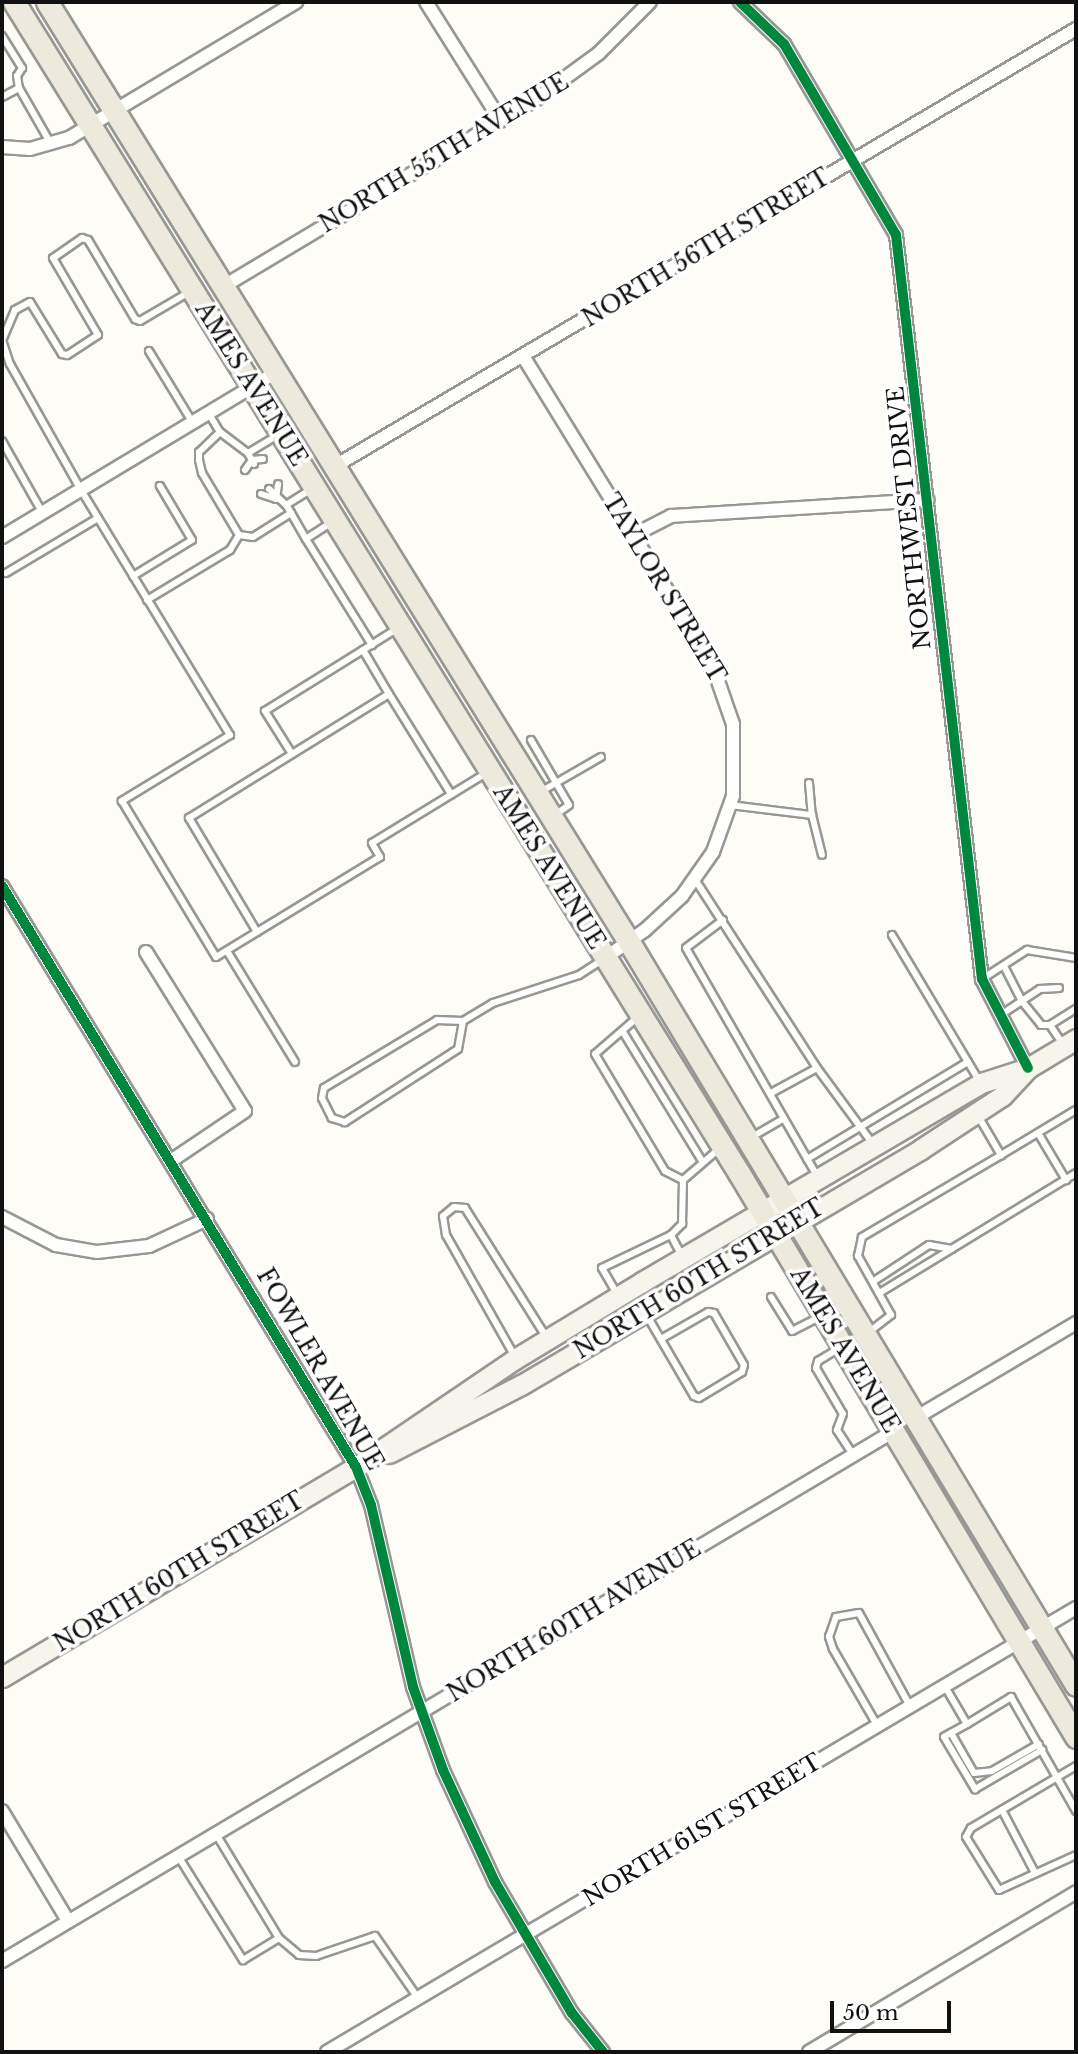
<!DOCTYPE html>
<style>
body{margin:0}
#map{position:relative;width:1078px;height:2054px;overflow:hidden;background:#fdfcf7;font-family:"Libre Baskerville",serif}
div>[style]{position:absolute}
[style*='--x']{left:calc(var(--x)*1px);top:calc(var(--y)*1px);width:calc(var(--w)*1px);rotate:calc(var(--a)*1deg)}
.roads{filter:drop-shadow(2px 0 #979795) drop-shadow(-2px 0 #979795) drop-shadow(0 2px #979795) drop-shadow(0 -2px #979795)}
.service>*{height:6px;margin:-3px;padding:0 3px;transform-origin:3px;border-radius:3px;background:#fffffe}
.minor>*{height:12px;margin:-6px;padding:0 6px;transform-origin:6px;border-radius:6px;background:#fffffe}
.secondary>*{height:19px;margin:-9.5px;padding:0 9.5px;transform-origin:9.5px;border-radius:9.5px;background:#f6f4eb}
.primary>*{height:21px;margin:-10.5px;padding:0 10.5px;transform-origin:10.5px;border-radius:10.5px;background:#ede9dc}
.cycleway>*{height:10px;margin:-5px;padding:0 5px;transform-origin:5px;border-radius:5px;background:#00873e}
span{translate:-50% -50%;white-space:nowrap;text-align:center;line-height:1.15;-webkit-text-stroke:7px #fff;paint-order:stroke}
.street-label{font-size:23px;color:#111}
.frame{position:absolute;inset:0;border:4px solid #111;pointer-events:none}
.scale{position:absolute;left:830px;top:2001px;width:121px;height:32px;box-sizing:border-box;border:4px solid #111;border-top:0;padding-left:9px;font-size:21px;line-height:24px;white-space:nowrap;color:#111;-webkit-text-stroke:5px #fff;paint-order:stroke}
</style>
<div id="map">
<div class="roads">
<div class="service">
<i style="--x:2;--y:36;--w:38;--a:58"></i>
<i style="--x:22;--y:68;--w:9;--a:122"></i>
<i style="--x:17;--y:76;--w:12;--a:81"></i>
<i style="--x:2;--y:97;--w:19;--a:-28"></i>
<i style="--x:19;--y:88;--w:64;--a:60.3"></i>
<i style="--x:191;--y:291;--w:59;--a:149.5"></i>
<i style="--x:140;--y:321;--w:5;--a:-158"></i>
<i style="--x:135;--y:319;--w:92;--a:-120.7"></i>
<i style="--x:88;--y:240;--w:6;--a:-162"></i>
<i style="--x:82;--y:238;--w:35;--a:145"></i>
<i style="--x:53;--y:258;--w:89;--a:59.7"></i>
<i style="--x:98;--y:335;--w:37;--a:147"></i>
<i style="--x:67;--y:355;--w:5;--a:-169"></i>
<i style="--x:62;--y:354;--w:61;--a:-121.6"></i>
<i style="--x:30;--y:302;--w:17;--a:152"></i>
<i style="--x:15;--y:310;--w:33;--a:113"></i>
<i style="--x:2;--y:340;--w:25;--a:72"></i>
<i style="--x:10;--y:364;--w:145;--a:60.6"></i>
<i style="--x:81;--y:490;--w:287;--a:58.7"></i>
<i style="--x:230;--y:735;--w:127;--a:148.6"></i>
<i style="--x:122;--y:801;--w:182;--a:58.9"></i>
<i style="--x:216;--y:957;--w:192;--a:-31.4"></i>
<i style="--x:380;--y:857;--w:16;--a:-120"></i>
<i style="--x:372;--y:843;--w:136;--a:-31.5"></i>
<i style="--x:149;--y:351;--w:84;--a:58.6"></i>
<i style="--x:209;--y:414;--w:21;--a:59"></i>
<i style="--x:220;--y:432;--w:35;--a:37"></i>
<i style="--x:220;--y:432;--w:29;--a:136"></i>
<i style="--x:199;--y:452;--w:8;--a:90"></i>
<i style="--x:199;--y:460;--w:13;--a:77"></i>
<i style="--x:202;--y:473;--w:72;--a:59.2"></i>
<i style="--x:239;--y:535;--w:14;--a:8"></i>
<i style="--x:253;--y:537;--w:45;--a:-32.3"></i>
<i style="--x:2;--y:441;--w:81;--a:60.6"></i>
<i style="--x:254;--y:464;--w:13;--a:-119"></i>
<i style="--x:248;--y:453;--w:33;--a:-31"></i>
<i style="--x:245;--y:470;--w:12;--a:-55"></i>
<i style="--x:252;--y:460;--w:11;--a:-5"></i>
<i style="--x:269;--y:489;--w:23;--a:43"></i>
<i style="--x:261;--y:494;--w:16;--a:18"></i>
<i style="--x:276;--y:499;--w:15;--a:-82"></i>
<i style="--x:332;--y:522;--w:31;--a:147"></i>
<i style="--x:306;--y:539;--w:125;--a:58.1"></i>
<i style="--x:306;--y:539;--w:39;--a:-120"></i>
<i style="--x:286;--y:505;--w:28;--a:-32"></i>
<i style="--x:6;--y:573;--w:107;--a:-30.9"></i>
<i style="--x:133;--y:576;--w:69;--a:-31.4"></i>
<i style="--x:192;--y:540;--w:63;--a:-120.7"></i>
<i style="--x:147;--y:600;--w:97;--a:-31.1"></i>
<i style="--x:230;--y:550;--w:17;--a:-59"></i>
<i style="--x:389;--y:694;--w:118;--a:58.2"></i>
<i style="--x:531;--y:740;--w:75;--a:59.7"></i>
<i style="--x:569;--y:805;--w:16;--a:145"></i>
<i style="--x:292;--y:754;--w:51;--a:-122.1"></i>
<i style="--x:265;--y:711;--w:115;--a:-31.9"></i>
<i style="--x:809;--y:783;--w:32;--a:85"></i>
<i style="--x:542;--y:791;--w:68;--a:-30"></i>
<i style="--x:730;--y:805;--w:83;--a:7"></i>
<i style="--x:812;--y:815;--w:41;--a:76"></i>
<i style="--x:696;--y:881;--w:223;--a:57.1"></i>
<i style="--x:817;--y:1068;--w:94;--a:53.6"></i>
<i style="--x:723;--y:920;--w:46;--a:142.9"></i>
<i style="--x:686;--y:948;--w:263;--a:60.1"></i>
<i style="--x:257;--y:932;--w:133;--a:-120.8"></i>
<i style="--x:189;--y:818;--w:235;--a:-31.8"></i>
<i style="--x:389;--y:694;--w:51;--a:-120.6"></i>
<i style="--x:363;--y:650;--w:40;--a:-32"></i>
<i style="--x:892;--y:935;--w:171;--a:59.1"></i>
<i style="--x:227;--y:951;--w:130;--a:58.5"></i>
<i style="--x:1004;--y:966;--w:38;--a:63"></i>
<i style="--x:1021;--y:1000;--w:32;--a:51"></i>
<i style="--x:1041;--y:1025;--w:9;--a:0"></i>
<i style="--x:1050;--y:1025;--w:31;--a:-32"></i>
<i style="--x:982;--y:979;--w:54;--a:-32.8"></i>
<i style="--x:1027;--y:950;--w:50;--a:9.3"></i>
<i style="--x:639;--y:1016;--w:58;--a:139.2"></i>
<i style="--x:595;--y:1054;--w:136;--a:59.1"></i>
<i style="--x:665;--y:1171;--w:20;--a:27"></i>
<i style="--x:999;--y:1016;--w:49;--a:-33.4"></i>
<i style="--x:1040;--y:989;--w:19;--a:-3"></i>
<i style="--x:463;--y:1021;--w:28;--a:100"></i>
<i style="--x:458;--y:1049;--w:135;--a:147.1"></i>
<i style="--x:345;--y:1122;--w:14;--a:-163"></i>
<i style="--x:332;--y:1118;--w:22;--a:-117"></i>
<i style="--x:322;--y:1098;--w:10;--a:-79"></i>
<i style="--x:324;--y:1088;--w:132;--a:-31"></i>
<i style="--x:437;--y:1020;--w:26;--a:2"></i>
<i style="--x:463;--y:1021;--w:35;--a:-31"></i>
<i style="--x:493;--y:1003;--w:90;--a:-18"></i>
<i style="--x:579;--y:975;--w:30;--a:-33"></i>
<i style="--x:1050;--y:1025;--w:23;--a:56"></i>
<i style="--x:623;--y:1032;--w:151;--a:58.5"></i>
<i style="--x:771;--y:1093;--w:52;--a:-28.5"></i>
<i style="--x:977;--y:1114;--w:48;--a:59.7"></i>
<i style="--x:1001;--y:1155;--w:87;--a:-31"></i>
<i style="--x:1038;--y:1133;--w:55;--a:59.2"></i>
<i style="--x:750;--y:1138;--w:39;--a:-30"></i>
<i style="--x:807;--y:1159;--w:188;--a:-31.1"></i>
<i style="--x:682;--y:1256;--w:24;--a:-118"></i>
<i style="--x:671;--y:1235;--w:16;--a:-45"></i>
<i style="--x:682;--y:1224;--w:44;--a:-88.7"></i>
<i style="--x:683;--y:1180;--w:49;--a:-40.9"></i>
<i style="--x:874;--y:1281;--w:66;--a:-33.2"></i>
<i style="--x:929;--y:1245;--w:23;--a:10"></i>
<i style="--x:881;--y:1292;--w:228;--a:-31.4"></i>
<i style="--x:617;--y:1294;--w:30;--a:-120"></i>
<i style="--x:602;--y:1268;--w:76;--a:-25.6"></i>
<i style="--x:771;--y:1297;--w:40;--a:58"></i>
<i style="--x:792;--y:1331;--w:30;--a:-27"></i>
<i style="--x:646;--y:1314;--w:95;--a:59.7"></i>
<i style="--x:694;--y:1396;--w:5;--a:22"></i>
<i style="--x:699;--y:1398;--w:50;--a:-31.2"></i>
<i style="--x:742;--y:1372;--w:7;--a:-74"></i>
<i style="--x:744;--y:1365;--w:60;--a:-120"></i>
<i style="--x:714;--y:1313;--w:6;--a:-171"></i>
<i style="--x:708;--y:1312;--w:54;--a:150.1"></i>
<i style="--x:869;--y:1332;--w:28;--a:-38"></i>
<i style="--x:891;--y:1315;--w:68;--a:-119.2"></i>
<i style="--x:858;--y:1256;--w:19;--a:-78"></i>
<i style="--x:862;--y:1237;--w:161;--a:-30.5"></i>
<i style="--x:838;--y:1349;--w:23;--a:149"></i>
<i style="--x:818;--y:1361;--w:7;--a:106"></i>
<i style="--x:816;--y:1368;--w:53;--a:59.6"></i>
<i style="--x:843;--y:1414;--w:17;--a:111"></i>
<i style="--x:837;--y:1430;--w:30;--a:57"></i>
<i style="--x:514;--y:1355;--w:138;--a:-119.5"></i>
<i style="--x:446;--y:1235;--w:19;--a:-99"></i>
<i style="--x:443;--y:1216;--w:14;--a:-39"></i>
<i style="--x:454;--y:1207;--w:11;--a:5"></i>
<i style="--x:465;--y:1208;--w:154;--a:57.8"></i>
<i style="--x:944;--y:1685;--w:45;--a:59.5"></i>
<i style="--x:967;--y:1724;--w:52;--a:-31.5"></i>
<i style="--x:1011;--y:1697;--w:131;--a:60.3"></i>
<i style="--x:967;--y:1724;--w:26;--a:151"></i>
<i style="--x:944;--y:1737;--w:61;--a:59.2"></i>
<i style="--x:975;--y:1789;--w:78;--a:-30.2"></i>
<i style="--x:877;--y:1725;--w:88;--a:-120.1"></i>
<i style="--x:833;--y:1649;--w:13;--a:-108"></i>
<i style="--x:829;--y:1637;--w:21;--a:-71"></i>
<i style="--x:836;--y:1617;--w:23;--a:-10"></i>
<i style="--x:859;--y:1613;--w:106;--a:61.3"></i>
<i style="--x:951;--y:1733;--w:46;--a:60.1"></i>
<i style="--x:974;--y:1773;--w:18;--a:-6"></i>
<i style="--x:992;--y:1771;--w:54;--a:-29.9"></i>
<i style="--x:1076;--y:1766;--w:122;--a:149.4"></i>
<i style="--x:971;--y:1828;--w:10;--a:119"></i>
<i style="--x:966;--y:1837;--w:62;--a:58.1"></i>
<i style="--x:999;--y:1890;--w:85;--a:-24.4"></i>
<i style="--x:1002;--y:1810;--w:69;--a:62.3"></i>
<i style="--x:216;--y:1834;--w:122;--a:58.8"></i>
<i style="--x:178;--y:1856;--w:123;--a:58"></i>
<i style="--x:243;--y:1960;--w:42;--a:-31.4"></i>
<i style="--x:279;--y:1938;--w:26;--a:40"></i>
<i style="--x:299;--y:1955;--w:17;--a:3"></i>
<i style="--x:316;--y:1956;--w:62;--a:-18.7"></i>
<i style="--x:375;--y:1936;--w:75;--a:55.3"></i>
</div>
<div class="minor">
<i style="--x:426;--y:2;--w:137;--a:57.8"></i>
<i style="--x:740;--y:2;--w:61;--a:43.7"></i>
<i style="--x:784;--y:44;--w:221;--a:59.6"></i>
<i style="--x:896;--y:235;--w:749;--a:83.41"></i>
<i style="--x:982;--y:979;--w:100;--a:62.7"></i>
<i style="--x:2;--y:147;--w:28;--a:4"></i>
<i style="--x:30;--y:149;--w:41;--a:-15.8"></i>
<i style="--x:69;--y:138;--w:265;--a:-30.9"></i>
<i style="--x:224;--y:286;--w:364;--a:-30.9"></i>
<i style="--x:536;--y:99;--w:78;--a:-36.1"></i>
<i style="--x:599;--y:53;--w:72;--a:-45"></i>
<i style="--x:523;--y:356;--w:358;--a:58.4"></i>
<i style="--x:711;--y:661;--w:67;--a:70.8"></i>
<i style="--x:733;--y:724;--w:72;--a:90"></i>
<i style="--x:733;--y:796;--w:59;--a:109.7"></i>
<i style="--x:713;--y:852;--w:54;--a:125.2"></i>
<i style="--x:682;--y:896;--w:50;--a:137.4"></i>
<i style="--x:645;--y:930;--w:49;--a:145"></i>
<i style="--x:335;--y:466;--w:860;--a:-30.53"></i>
<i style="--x:634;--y:535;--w:42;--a:-27.2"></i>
<i style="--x:671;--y:516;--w:257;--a:-3.6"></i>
<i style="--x:2;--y:537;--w:321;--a:-31"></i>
<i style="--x:2;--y:886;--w:680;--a:58.65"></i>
<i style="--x:356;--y:1467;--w:41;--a:68.5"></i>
<i style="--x:371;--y:1505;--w:187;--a:77"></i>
<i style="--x:413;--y:1687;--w:88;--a:70.1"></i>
<i style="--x:443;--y:1770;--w:123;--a:65.1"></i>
<i style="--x:495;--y:1882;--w:152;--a:59.6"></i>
<i style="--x:572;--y:2013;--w:50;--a:51.5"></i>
<i style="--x:146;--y:952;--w:187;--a:58.1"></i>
<i style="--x:245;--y:1111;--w:89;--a:146"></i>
<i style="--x:2;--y:1217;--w:61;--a:27.4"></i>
<i style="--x:56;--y:1245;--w:42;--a:9.7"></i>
<i style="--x:97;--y:1252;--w:52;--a:-6.6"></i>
<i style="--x:149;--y:1246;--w:64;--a:-25"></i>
<i style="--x:917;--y:1417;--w:185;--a:-30.6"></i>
<i style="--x:2;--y:1811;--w:128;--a:59"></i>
<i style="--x:2;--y:1961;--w:1038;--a:-30.72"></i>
<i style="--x:327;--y:2052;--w:871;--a:-30.66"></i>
<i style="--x:809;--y:2052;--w:311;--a:-30.9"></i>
</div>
<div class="secondary">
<i style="--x:389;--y:1453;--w:148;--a:-27.3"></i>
<i style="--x:521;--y:1385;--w:464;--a:-30.5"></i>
<i style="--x:921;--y:1149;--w:97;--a:-33.2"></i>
<i style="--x:1002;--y:1096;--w:37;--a:-47"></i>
<i style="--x:2;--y:1677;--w:412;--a:-30.7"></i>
<i style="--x:356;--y:1467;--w:192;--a:-34.2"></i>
<i style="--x:515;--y:1359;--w:149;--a:-31.2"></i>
<i style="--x:642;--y:1282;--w:393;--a:-30.4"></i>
<i style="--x:981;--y:1083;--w:49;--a:-17.7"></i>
<i style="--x:1028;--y:1068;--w:56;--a:-31.1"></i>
</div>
<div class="primary">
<i style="--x:14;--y:2;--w:1377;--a:58.24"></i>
<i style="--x:739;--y:1173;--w:657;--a:59.14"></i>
<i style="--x:47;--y:2;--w:1106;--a:58.24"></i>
<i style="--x:629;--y:942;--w:867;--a:58.97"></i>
</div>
</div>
<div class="cycleway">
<i style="--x:740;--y:2;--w:61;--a:43.7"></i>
<i style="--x:784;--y:44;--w:221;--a:59.6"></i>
<i style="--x:896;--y:235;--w:749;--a:83.41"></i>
<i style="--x:982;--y:979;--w:100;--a:62.7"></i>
<i style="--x:2;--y:886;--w:680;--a:58.65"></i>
<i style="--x:356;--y:1467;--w:41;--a:68.5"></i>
<i style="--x:371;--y:1505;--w:187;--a:77"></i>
<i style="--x:413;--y:1687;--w:88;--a:70.1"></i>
<i style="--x:443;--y:1770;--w:123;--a:65.1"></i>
<i style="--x:495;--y:1882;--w:152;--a:59.6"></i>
<i style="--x:572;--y:2013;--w:50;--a:51.5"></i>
</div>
<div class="street-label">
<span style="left:444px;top:153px;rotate:-31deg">NORTH 55TH AVENUE</span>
<span style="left:706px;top:248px;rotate:-31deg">NORTH 56TH STREET</span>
<span style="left:251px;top:384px;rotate:58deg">AMES AVENUE</span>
<span style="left:909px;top:518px;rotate:-96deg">NORTHWEST DRIVE</span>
<span style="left:664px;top:588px;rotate:59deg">TAYLOR STREET</span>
<span style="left:549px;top:867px;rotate:58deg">AMES AVENUE</span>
<span style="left:699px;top:1279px;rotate:-31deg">NORTH 60TH STREET</span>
<span style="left:845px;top:1350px;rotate:59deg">AMES AVENUE</span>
<span style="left:320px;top:1369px;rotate:60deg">FOWLER AVENUE</span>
<span style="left:179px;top:1572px;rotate:-31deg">NORTH 60TH STREET</span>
<span style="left:574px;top:1621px;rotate:-31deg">NORTH 60TH AVENUE</span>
<span style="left:702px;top:1830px;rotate:-31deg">NORTH 61ST STREET</span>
</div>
<div class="frame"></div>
<div class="scale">50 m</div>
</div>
